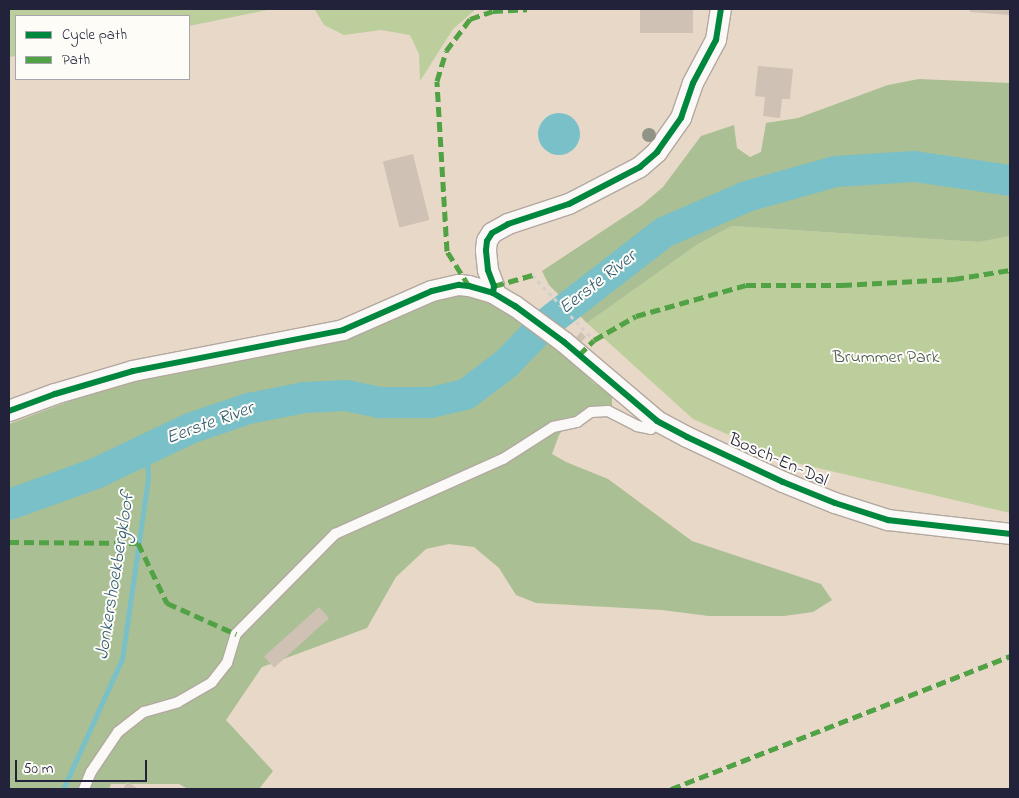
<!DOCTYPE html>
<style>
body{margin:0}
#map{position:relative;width:1019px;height:798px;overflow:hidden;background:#e7d8c8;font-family:"Indie Flower",sans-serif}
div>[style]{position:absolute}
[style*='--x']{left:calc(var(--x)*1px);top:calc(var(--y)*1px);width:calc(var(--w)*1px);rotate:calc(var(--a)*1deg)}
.green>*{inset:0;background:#bbce9b}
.forest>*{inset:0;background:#aabf93}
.water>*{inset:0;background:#7ac0c8}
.round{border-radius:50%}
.stream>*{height:5px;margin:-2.5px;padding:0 2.5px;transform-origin:2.5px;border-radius:2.5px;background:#7ac0c8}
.river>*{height:31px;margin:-15.5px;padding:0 15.5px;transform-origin:15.5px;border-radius:15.5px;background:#7ac0c8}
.building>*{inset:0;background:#cfc1b4;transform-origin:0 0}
.path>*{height:3px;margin-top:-1.5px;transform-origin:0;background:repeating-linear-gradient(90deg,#d3cfcb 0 4px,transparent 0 8px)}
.roads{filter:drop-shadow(1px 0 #b2a8a0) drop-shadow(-1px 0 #b2a8a0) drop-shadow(0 1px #b2a8a0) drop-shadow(0 -1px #b2a8a0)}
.lane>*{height:10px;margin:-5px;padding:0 5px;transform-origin:5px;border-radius:5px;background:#fbf9f7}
.street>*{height:20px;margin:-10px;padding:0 10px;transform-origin:10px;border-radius:10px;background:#fbf9f7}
.quiet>*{height:5px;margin-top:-2.5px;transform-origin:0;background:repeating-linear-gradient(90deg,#50a245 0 10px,transparent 0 15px)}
.cycleway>*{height:6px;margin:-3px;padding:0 3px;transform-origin:3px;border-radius:3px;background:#00873e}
.trees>*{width:14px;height:14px;margin:-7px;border-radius:50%;background:#919386}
span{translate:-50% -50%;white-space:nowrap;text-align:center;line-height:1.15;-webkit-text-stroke:4px #fdfcf7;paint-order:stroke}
.park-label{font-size:18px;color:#4b5b50}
.street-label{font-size:18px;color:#22223b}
.water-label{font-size:19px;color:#325d73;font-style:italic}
.frame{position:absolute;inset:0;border:10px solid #22223b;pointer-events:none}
.legend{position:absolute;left:15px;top:15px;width:175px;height:65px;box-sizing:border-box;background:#fdfcf7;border:1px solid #a5a5ac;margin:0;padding:6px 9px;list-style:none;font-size:15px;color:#22223b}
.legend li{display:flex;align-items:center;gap:10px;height:25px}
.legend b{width:25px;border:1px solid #a5a5ac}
.scale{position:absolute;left:15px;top:760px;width:132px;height:22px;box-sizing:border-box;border:2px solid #22223b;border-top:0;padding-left:6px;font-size:15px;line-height:18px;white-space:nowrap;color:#22223b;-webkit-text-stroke:4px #fdfcf7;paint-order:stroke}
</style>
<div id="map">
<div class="green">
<i style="clip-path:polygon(9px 9px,272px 9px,189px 26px,189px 16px,16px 16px,16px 56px,9px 57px)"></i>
<i style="clip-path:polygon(304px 9px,476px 9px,453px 29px,420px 81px,419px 54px,410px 35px,381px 30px,344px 35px,324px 25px,315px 10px)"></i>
<i style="clip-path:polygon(732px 226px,979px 242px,1010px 236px,1010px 513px,788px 461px,693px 419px,587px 323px,698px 244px)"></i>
</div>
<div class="forest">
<i style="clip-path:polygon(919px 79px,1010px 83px,1010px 236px,979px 242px,732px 226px,698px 244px,587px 323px,549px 285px,542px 271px,642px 205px,663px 187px,701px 136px,734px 125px,737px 148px,750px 157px,761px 152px,766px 123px,798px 118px,888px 85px)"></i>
<i style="clip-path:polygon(470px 291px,514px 317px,559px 348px,594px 383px,612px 395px,612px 406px,598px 408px,567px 424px,559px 435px,552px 454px,566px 462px,608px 479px,692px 541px,821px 584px,832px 600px,813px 612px,784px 616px,709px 616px,662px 610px,536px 603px,516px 595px,499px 568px,474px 547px,449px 544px,426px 549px,396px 577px,367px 628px,262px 667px,226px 720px,273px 771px,259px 789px,188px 789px,179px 784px,111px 784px,109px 789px,9px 789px,9px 424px,136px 376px)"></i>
</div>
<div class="water">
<i class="round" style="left:538px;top:113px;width:42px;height:42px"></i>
</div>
<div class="stream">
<i style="--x:63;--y:789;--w:143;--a:-65.6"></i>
<i style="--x:122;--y:659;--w:183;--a:-81.8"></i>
<i style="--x:148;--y:478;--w:31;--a:-92"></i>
</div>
<div class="river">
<i style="--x:9;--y:504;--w:91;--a:-19.8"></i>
<i style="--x:95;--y:473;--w:107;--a:-25.4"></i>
<i style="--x:192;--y:427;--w:59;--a:-18.7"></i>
<i style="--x:248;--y:408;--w:57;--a:-11.1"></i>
<i style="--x:304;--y:397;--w:42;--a:-2.7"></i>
<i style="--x:346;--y:395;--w:35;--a:12"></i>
<i style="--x:380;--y:402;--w:50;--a:0"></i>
<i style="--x:430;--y:402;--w:36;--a:-13"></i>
<i style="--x:465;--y:394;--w:50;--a:-36.9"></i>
<i style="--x:505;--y:364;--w:53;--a:-45.8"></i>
<i style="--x:542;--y:326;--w:153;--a:-37.8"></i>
<i style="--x:663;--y:232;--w:90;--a:-23.4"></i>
<i style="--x:746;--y:196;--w:92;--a:-15.7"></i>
<i style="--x:835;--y:171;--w:79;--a:-3.6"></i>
<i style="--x:914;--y:166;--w:97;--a:8.3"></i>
</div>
<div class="building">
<i style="left:640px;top:9px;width:53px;height:24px"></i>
<i style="clip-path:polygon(970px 9px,1010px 9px,1010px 15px,970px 12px)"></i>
<i style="clip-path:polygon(758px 66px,793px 69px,790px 99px,782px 99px,780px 118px,763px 116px,765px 97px,755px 96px)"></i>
<i style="left:413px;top:154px;width:68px;height:31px;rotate:76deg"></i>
<i style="left:581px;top:332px;width:7px;height:7px;rotate:45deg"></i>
<i style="left:319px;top:607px;width:15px;height:74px;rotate:48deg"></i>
<i style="clip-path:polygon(127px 782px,139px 789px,123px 789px)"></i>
</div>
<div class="path">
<i style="--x:532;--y:275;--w:90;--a:46.4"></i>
</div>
<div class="roads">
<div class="lane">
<i style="--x:84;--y:789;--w:18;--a:-68"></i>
<i style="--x:91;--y:772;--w:48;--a:-56"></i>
<i style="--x:118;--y:732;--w:33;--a:-38"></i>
<i style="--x:144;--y:712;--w:35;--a:-16"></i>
<i style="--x:178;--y:702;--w:39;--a:-30"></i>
<i style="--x:212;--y:682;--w:24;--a:-52"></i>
<i style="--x:227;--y:663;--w:30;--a:-73"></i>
<i style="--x:236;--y:634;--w:141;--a:-45.3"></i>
<i style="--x:335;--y:534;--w:184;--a:-24.1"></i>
<i style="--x:503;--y:459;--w:59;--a:-32.6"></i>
<i style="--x:553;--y:427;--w:25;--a:-12"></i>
<i style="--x:577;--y:422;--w:17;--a:-36"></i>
<i style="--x:591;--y:412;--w:17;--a:-3"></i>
<i style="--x:608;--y:411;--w:33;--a:27"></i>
<i style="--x:637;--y:426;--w:14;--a:12"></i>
<i style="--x:651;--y:429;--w:10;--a:-53"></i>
</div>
<div class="street">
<i style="--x:493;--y:293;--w:7;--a:-82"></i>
<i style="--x:494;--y:286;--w:17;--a:-111"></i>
<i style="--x:488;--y:270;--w:20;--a:-96"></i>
<i style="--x:486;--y:250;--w:9;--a:-84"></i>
<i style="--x:487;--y:241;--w:9;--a:-58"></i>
<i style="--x:492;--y:233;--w:18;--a:-29"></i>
<i style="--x:508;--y:224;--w:64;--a:-18.2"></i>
<i style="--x:569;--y:204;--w:80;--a:-27.5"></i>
<i style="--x:640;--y:167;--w:23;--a:-41"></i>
<i style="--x:657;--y:152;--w:42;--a:-54.8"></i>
<i style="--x:681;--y:118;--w:37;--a:-71"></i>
<i style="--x:693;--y:83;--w:49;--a:-61.9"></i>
<i style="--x:716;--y:40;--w:31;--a:-81"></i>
<i style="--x:9;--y:411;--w:49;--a:-20.3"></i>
<i style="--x:55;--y:394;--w:81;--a:-16.4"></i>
<i style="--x:133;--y:371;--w:214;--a:-11"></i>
<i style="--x:343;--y:330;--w:97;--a:-23.7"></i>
<i style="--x:432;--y:291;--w:28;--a:-13"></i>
<i style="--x:459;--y:285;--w:10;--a:6"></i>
<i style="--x:469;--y:286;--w:25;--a:16"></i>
<i style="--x:493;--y:293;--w:26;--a:31"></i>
<i style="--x:515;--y:306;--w:61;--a:36.3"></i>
<i style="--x:564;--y:342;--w:122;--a:40.3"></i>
<i style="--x:657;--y:421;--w:34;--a:28"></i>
<i style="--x:687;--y:437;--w:106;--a:25.1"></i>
<i style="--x:783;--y:482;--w:56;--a:22"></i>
<i style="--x:835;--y:503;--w:56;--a:17.8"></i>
<i style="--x:888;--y:520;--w:123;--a:6.5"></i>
</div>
</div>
<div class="quiet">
<i style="--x:469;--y:286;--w:41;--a:-122.2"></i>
<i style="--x:447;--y:251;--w:170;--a:-93.4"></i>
<i style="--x:437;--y:81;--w:31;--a:-73"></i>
<i style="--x:446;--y:51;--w:40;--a:-53"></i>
<i style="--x:470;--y:19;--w:24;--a:-19"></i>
<i style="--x:493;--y:11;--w:34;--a:-3"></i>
<i style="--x:494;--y:286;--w:40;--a:-16"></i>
<i style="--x:579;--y:355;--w:21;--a:-45"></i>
<i style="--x:594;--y:340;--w:48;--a:-29.7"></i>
<i style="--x:636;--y:316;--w:114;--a:-15.7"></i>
<i style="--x:746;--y:285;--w:96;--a:0"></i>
<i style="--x:842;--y:285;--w:112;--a:-3.1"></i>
<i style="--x:954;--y:279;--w:57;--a:-9.1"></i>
<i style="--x:9;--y:542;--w:129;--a:0.4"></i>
<i style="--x:138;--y:543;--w:67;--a:64.2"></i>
<i style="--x:167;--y:603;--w:76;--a:24.2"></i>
<i style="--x:671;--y:789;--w:364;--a:-21.4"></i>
</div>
<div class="cycleway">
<i style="--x:493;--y:293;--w:7;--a:-82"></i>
<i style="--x:494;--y:286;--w:17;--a:-111"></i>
<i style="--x:488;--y:270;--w:20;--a:-96"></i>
<i style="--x:486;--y:250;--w:9;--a:-84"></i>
<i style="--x:487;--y:241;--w:9;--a:-58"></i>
<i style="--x:492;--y:233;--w:18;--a:-29"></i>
<i style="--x:508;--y:224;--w:64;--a:-18.2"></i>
<i style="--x:569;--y:204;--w:80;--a:-27.5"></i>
<i style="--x:640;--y:167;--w:23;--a:-41"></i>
<i style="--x:657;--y:152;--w:42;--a:-54.8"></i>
<i style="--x:681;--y:118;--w:37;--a:-71"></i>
<i style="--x:693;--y:83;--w:49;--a:-61.9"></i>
<i style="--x:716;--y:40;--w:31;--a:-81"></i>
<i style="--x:9;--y:411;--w:49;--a:-20.3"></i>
<i style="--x:55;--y:394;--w:81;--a:-16.4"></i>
<i style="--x:133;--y:371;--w:214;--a:-11"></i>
<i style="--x:343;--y:330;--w:97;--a:-23.7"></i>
<i style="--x:432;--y:291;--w:28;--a:-13"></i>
<i style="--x:459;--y:285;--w:10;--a:6"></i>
<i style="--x:469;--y:286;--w:25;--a:16"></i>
<i style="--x:493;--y:293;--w:26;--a:31"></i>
<i style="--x:515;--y:306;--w:61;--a:36.3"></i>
<i style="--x:564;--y:342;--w:122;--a:40.3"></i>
<i style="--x:657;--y:421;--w:34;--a:28"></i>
<i style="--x:687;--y:437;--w:106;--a:25.1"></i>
<i style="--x:783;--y:482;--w:56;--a:22"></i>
<i style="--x:835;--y:503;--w:56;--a:17.8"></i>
<i style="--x:888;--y:520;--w:123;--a:6.5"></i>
</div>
<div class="trees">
<i style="left:649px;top:135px"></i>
</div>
<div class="park-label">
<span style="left:886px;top:358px">Brummer Park</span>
</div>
<div class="street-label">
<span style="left:778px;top:461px;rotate:24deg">Bosch-En-Dal</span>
</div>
<div class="water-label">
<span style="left:598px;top:283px;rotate:-38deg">Eerste River</span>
<span style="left:210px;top:424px;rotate:-20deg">Eerste River</span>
<span style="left:116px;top:576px;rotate:-81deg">Jonkershoekbergkloof</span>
</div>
<div class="frame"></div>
<ul class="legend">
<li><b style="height:6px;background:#00873e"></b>Cycle path</li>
<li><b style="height:6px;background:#50a245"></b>Path</li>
</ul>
<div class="scale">50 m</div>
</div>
